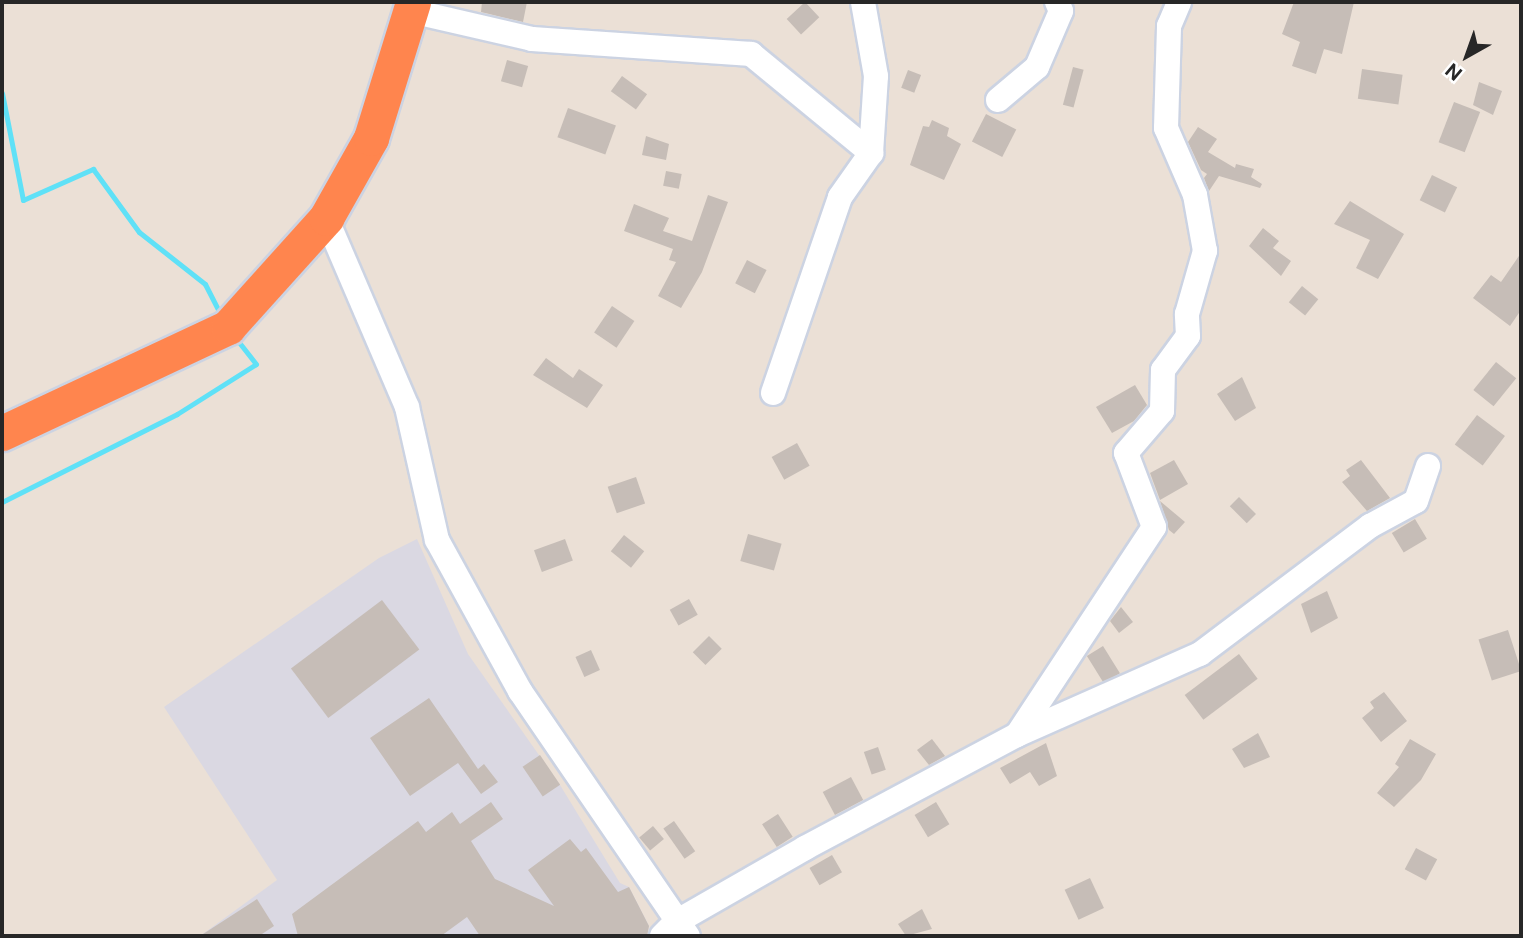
<!DOCTYPE html>
<style>
body{margin:0}
#map{position:relative;width:1523px;height:938px;overflow:hidden;background:#ebe0d6;font-family:"Public Sans",sans-serif}
div>[style]{position:absolute}
[style*='--x']{left:calc(var(--x)*1px);top:calc(var(--y)*1px);width:calc(var(--w)*1px);rotate:calc(var(--a)*1deg)}
.industrial>*{inset:0;background:#dad8e2}
.stream>*{height:5px;margin:-2.5px;padding:0 2.5px;transform-origin:2.5px;border-radius:2.5px;background:#5fe1f7}
.building>*{inset:0;background:#c6bdb7;transform-origin:0 0}
.roads{filter:drop-shadow(2px 0 #ccd3e2) drop-shadow(-2px 0 #ccd3e2) drop-shadow(0 2px #ccd3e2) drop-shadow(0 -2px #ccd3e2)}
.minor>*{height:24px;margin:-12px;padding:0 12px;transform-origin:12px;border-radius:12px;background:#fff}
.highway>*{height:35px;margin:-17.5px;padding:0 17.5px;transform-origin:17.5px;border-radius:17.5px;background:#ff854e}
span{translate:-50% -50%;white-space:nowrap;text-align:center;line-height:1.15;-webkit-text-stroke:7px #fff;paint-order:stroke}
.frame{position:absolute;inset:0;border:4px solid #272727;pointer-events:none}
.north{position:absolute;left:1432px;top:21px;width:70px;height:70px;-webkit-text-stroke:5px #fff;paint-order:stroke;rotate:220deg;font-size:19px;font-weight:700;line-height:28px;text-align:center;color:#272727}
.north::after{content:'';display:block;margin:auto;width:24px;height:32px;background:#272727;clip-path:polygon(50% 0,100% 100%,50% 72%,0 100%)}
</style>
<div id="map">
<div class="industrial">
<i style="clip-path:polygon(417px 539px,468px 654px,560px 785px,620px 883px,629px 887px,649px 926px,647px 936px,200px 936px,277px 880px,164px 707px,379px 558px)"></i>
</div>
<div class="stream">
<i style="--x:2;--y:93;--w:109;--a:78.9"></i>
<i style="--x:23;--y:200;--w:77;--a:-23.9"></i>
<i style="--x:93;--y:169;--w:78;--a:53.9"></i>
<i style="--x:139;--y:232;--w:84;--a:38.2"></i>
<i style="--x:205;--y:284;--w:37;--a:63"></i>
<i style="--x:2;--y:502;--w:196;--a:-26.7"></i>
<i style="--x:177;--y:414;--w:93;--a:-32.3"></i>
<i style="--x:256;--y:364;--w:34;--a:-128"></i>
</div>
<div class="building">
<i style="clip-path:polygon(482px 2px,527px 2px,523px 22px,481px 12px)"></i>
<i style="left:805px;top:2px;width:21px;height:25px;rotate:47deg"></i>
<i style="clip-path:polygon(1294px 2px,1354px 2px,1342px 54px,1324px 49px,1316px 74px,1292px 66px,1300px 42px,1282px 34px)"></i>
<i style="left:507px;top:60px;width:22px;height:22px;rotate:16deg"></i>
<i style="left:1073px;top:67px;width:11px;height:39px;rotate:15deg"></i>
<i style="left:1362px;top:69px;width:41px;height:30px;rotate:8deg"></i>
<i style="left:908px;top:70px;width:14px;height:19px;rotate:21deg"></i>
<i style="left:622px;top:76px;width:31px;height:19px;rotate:36deg"></i>
<i style="clip-path:polygon(1479px 82px,1502px 91px,1493px 115px,1473px 105px)"></i>
<i style="left:1454px;top:102px;width:28px;height:43px;rotate:21deg"></i>
<i style="left:568px;top:108px;width:51px;height:31px;rotate:20deg"></i>
<i style="left:986px;top:114px;width:34px;height:31px;rotate:27deg"></i>
<i style="clip-path:polygon(932px 120px,949px 128px,947px 136px,961px 144px,944px 180px,910px 165px,923px 126px,929px 127px)"></i>
<i style="clip-path:polygon(1198px 127px,1217px 139px,1208px 152px,1235px 168px,1236px 164px,1254px 169px,1251px 177px,1262px 184px,1260px 188px,1219px 176px,1209px 191px,1204px 178px,1207px 174px,1201px 170px,1188px 142px)"></i>
<i style="clip-path:polygon(646px 136px,669px 144px,666px 160px,642px 155px)"></i>
<i style="left:666px;top:171px;width:16px;height:15px;rotate:11deg"></i>
<i style="left:1432px;top:175px;width:28px;height:28px;rotate:26deg"></i>
<i style="clip-path:polygon(708px 195px,728px 202px,702px 272px,681px 308px,658px 296px,676px 262px,669px 260px,673px 249px,624px 231px,634px 204px,669px 218px,663px 231px,692px 241px)"></i>
<i style="clip-path:polygon(1350px 201px,1404px 234px,1378px 279px,1356px 268px,1370px 240px,1334px 224px)"></i>
<i style="clip-path:polygon(1263px 228px,1279px 241px,1273px 248px,1291px 261px,1281px 276px,1249px 246px)"></i>
<i style="clip-path:polygon(1521px 253px,1521px 310px,1510px 326px,1473px 298px,1491px 275px,1501px 282px)"></i>
<i style="left:747px;top:260px;width:22px;height:26px;rotate:27deg"></i>
<i style="left:1302px;top:286px;width:21px;height:21px;rotate:39deg"></i>
<i style="left:612px;top:306px;width:27px;height:32px;rotate:34deg"></i>
<i style="clip-path:polygon(546px 358px,573px 378px,579px 369px,603px 385px,587px 408px,533px 375px)"></i>
<i style="left:1496px;top:362px;width:26px;height:36px;rotate:39deg"></i>
<i style="clip-path:polygon(1242px 377px,1256px 408px,1235px 421px,1217px 394px)"></i>
<i style="clip-path:polygon(1135px 385px,1147px 405px,1134px 421px,1112px 433px,1096px 407px)"></i>
<i style="left:1477px;top:415px;width:35px;height:37px;rotate:37deg"></i>
<i style="left:797px;top:443px;width:26px;height:29px;rotate:61deg"></i>
<i style="clip-path:polygon(1174px 460px,1188px 484px,1160px 500px,1150px 473px)"></i>
<i style="clip-path:polygon(1361px 460px,1390px 498px,1367px 511px,1342px 482px,1350px 476px,1346px 470px)"></i>
<i style="left:636px;top:477px;width:28px;height:30px;rotate:71deg"></i>
<i style="left:1239px;top:497px;width:24px;height:13px;rotate:45deg"></i>
<i style="clip-path:polygon(1160px 501px,1185px 522px,1174px 534px,1169px 530px)"></i>
<i style="left:1415px;top:519px;width:23px;height:27px;rotate:59deg"></i>
<i style="left:748px;top:534px;width:35px;height:28px;rotate:16deg"></i>
<i style="left:624px;top:535px;width:26px;height:21px;rotate:39deg"></i>
<i style="left:565px;top:539px;width:23px;height:33px;rotate:70deg"></i>
<i style="clip-path:polygon(1327px 591px,1338px 618px,1311px 633px,1301px 604px)"></i>
<i style="left:689px;top:599px;width:18px;height:22px;rotate:61deg"></i>
<i style="left:382px;top:600px;width:62px;height:114px;rotate:53deg"></i>
<i style="clip-path:polygon(1121px 607px,1133px 622px,1119px 633px,1110px 621px)"></i>
<i style="left:1508px;top:630px;width:43px;height:31px;rotate:72deg"></i>
<i style="left:709px;top:636px;width:18px;height:23px;rotate:45deg"></i>
<i style="left:1103px;top:646px;width:32px;height:19px;rotate:58deg"></i>
<i style="left:591px;top:650px;width:22px;height:17px;rotate:66deg"></i>
<i style="left:1239px;top:654px;width:31px;height:68px;rotate:53deg"></i>
<i style="clip-path:polygon(1384px 692px,1407px 721px,1381px 742px,1362px 718px,1374px 708px,1370px 702px)"></i>
<i style="clip-path:polygon(429px 698px,478px 769px,484px 764px,498px 782px,481px 794px,458px 763px,410px 796px,370px 738px)"></i>
<i style="clip-path:polygon(1258px 733px,1270px 757px,1244px 768px,1232px 749px)"></i>
<i style="clip-path:polygon(932px 739px,945px 756px,929px 765px,917px 750px)"></i>
<i style="clip-path:polygon(1410px 739px,1436px 754px,1421px 780px,1394px 807px,1377px 793px,1399px 767px,1395px 764px)"></i>
<i style="clip-path:polygon(1046px 743px,1057px 776px,1039px 786px,1030px 772px,1010px 784px,1000px 768px)"></i>
<i style="left:878px;top:747px;width:24px;height:15px;rotate:71deg"></i>
<i style="left:540px;top:755px;width:36px;height:21px;rotate:56deg"></i>
<i style="left:851px;top:777px;width:26px;height:32px;rotate:62deg"></i>
<i style="clip-path:polygon(491px 802px,503px 819px,471px 841px,495px 879px,554px 906px,528px 870px,570px 839px,581px 852px,586px 848px,618px 892px,629px 887px,649px 926px,647px 936px,480px 936px,467px 917px,441px 936px,298px 936px,292px 914px,418px 821px,426px 832px,452px 812px,460px 824px)"></i>
<i style="left:936px;top:802px;width:26px;height:25px;rotate:59deg"></i>
<i style="left:778px;top:814px;width:27px;height:19px;rotate:57deg"></i>
<i style="left:674px;top:821px;width:37px;height:13px;rotate:55deg"></i>
<i style="left:653px;top:826px;width:17px;height:18px;rotate:50deg"></i>
<i style="left:1416px;top:848px;width:24px;height:24px;rotate:28deg"></i>
<i style="left:832px;top:855px;width:20px;height:26px;rotate:60deg"></i>
<i style="left:1090px;top:878px;width:33px;height:28px;rotate:65deg"></i>
<i style="clip-path:polygon(257px 899px,274px 926px,259px 936px,200px 936px)"></i>
<i style="clip-path:polygon(922px 909px,932px 929px,906px 936px,898px 924px)"></i>
</div>
<div class="roads">
<div class="minor">
<i style="--x:411;--y:11;--w:124;--a:13"></i>
<i style="--x:532;--y:39;--w:220;--a:3.9"></i>
<i style="--x:751;--y:54;--w:156;--a:39.5"></i>
<i style="--x:998;--y:100;--w:51;--a:-40.2"></i>
<i style="--x:1037;--y:67;--w:61;--a:-66.8"></i>
<i style="--x:1061;--y:11;--w:10;--a:-114"></i>
<i style="--x:326;--y:218;--w:206;--a:66.8"></i>
<i style="--x:407;--y:407;--w:136;--a:77.3"></i>
<i style="--x:437;--y:540;--w:172;--a:61.2"></i>
<i style="--x:520;--y:691;--w:297;--a:55.6"></i>
<i style="--x:773;--y:393;--w:207;--a:-71.1"></i>
<i style="--x:840;--y:197;--w:54;--a:-54.8"></i>
<i style="--x:871;--y:153;--w:77;--a:-86.3"></i>
<i style="--x:876;--y:76;--w:75;--a:-100"></i>
<i style="--x:1017;--y:735;--w:249;--a:-56.6"></i>
<i style="--x:1154;--y:527;--w:79;--a:-110.7"></i>
<i style="--x:1126;--y:453;--w:55;--a:-49.4"></i>
<i style="--x:1162;--y:411;--w:41;--a:-88.6"></i>
<i style="--x:1163;--y:370;--w:42;--a:-53.7"></i>
<i style="--x:1188;--y:336;--w:22;--a:-93"></i>
<i style="--x:1187;--y:314;--w:66;--a:-74.1"></i>
<i style="--x:1205;--y:251;--w:57;--a:-100.1"></i>
<i style="--x:1195;--y:195;--w:73;--a:-113.4"></i>
<i style="--x:1166;--y:128;--w:102;--a:-88.3"></i>
<i style="--x:1169;--y:26;--w:26;--a:-67"></i>
<i style="--x:662;--y:936;--w:20;--a:-45"></i>
<i style="--x:676;--y:922;--w:149;--a:-29.8"></i>
<i style="--x:805;--y:848;--w:240;--a:-28.1"></i>
<i style="--x:1017;--y:735;--w:200;--a:-23.9"></i>
<i style="--x:1200;--y:654;--w:213;--a:-37"></i>
<i style="--x:1370;--y:526;--w:52;--a:-28.5"></i>
<i style="--x:1416;--y:501;--w:37;--a:-71"></i>
</div>
<div class="highway">
<i style="--x:2;--y:433;--w:250;--a:-25.1"></i>
<i style="--x:228;--y:327;--w:147;--a:-48"></i>
<i style="--x:326;--y:218;--w:92;--a:-60.6"></i>
<i style="--x:371;--y:138;--w:142;--a:-72.8"></i>
</div>
</div>
<div class="frame"></div>
<div class="north">N</div>
</div>
